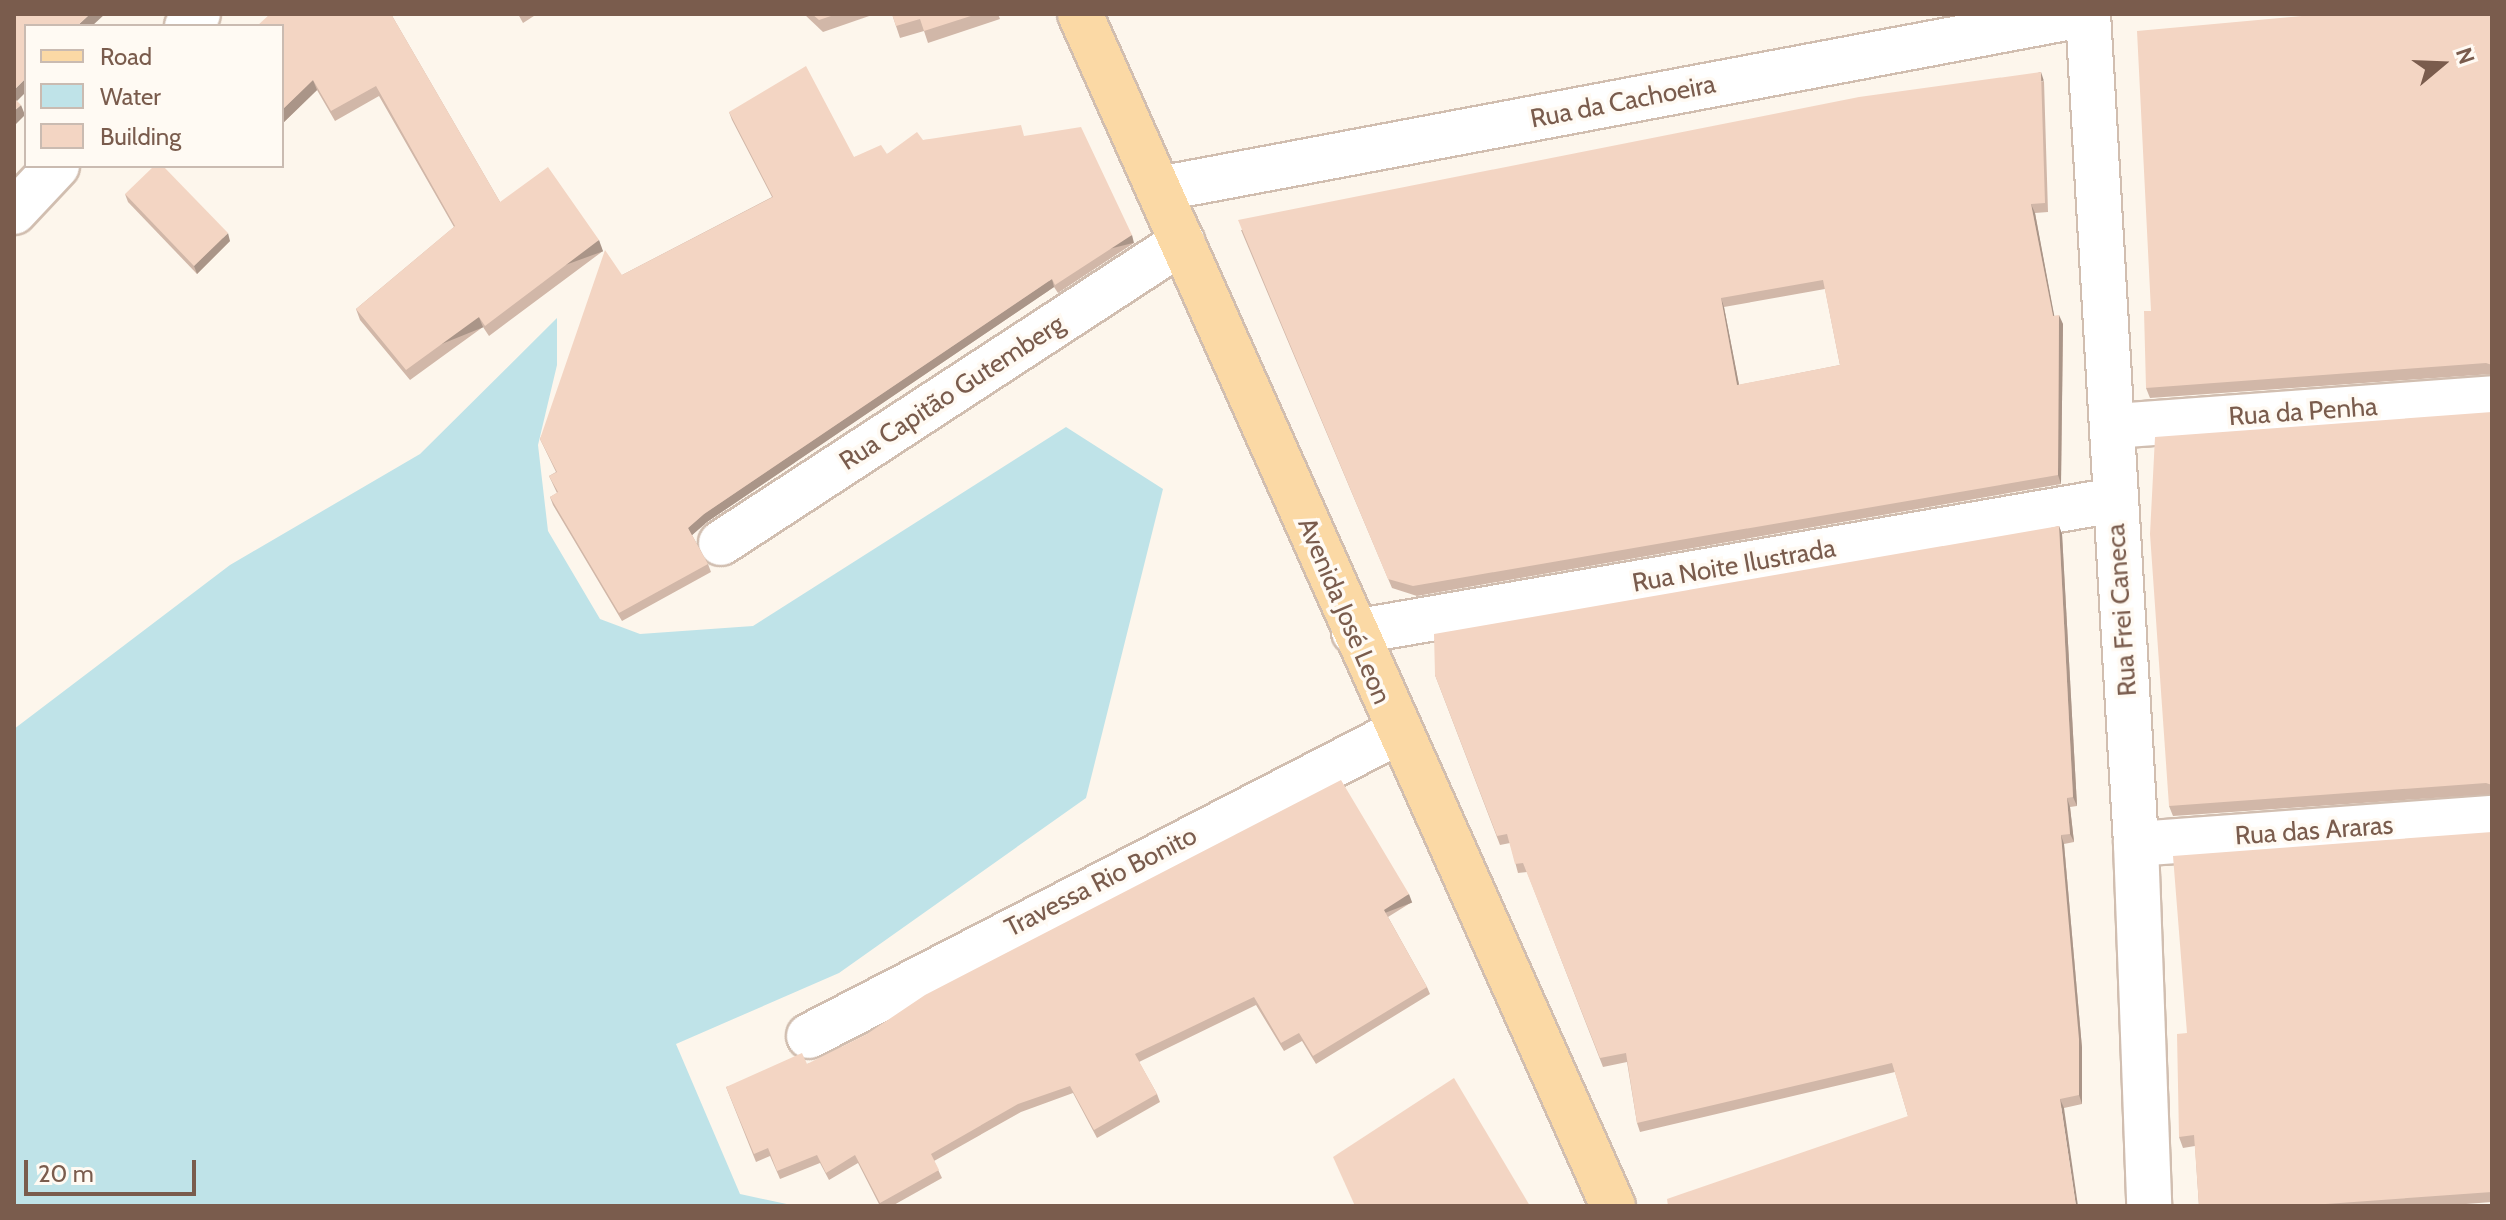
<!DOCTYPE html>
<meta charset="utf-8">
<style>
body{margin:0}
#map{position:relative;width:2506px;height:1220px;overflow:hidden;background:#fdf6ec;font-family:Cabin,sans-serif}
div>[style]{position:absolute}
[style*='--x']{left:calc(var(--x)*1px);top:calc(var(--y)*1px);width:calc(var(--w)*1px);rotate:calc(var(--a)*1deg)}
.water>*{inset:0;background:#bfe3e8}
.roads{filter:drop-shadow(2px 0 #d1beb0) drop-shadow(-2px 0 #d1beb0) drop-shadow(0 2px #d1beb0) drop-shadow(0 -2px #d1beb0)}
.minor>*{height:44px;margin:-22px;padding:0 22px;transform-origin:22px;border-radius:22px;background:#fff}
.major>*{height:44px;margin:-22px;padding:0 22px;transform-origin:22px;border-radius:22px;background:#fbd9a5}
.wall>*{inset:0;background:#d1b7a8}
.shaded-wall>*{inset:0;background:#aa9588;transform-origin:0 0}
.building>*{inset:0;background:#f3d5c3}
span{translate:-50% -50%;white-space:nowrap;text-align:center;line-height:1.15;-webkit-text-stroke:7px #fffaf3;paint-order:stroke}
.street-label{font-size:26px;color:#7a5c4d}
.frame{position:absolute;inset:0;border:16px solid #7a5c4d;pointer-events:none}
.legend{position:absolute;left:24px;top:24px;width:260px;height:144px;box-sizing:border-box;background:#fffaf3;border:2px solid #cabbb1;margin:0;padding:10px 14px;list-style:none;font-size:24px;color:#7a5c4d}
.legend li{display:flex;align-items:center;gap:16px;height:40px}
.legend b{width:40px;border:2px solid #cabbb1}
.north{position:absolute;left:2402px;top:24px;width:80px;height:80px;-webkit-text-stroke:6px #fffaf3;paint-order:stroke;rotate:71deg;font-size:22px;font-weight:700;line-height:32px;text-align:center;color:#7a5c4d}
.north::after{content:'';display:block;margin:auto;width:28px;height:36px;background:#7a5c4d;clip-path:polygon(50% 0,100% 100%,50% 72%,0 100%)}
.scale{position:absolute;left:24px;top:1160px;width:172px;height:36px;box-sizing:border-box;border:4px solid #7a5c4d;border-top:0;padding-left:10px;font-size:24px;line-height:28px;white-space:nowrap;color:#7a5c4d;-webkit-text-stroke:6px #fffaf3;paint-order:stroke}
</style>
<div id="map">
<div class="water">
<i style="clip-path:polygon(557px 318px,557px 365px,538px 445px,548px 531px,600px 619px,640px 634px,753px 626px,1066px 427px,1163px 489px,1086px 798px,839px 973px,676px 1044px,740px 1194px,796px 1206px,14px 1206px,14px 729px,230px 565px,420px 454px)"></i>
</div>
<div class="roads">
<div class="minor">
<i style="--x:2088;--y:14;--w:831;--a:86.69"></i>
<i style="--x:2136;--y:844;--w:362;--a:87.9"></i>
<i style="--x:187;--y:26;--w:16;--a:-47"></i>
<i style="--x:1159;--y:189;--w:944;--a:-10.68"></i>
<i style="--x:14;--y:212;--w:63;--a:-46.9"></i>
<i style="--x:2114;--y:426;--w:379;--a:-4.2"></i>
<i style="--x:721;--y:543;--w:551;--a:-33.14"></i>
<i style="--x:1354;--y:632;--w:772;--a:-9.84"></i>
<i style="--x:2136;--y:844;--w:357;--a:-4.2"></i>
<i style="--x:809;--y:1036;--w:661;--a:-27.3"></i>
</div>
<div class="major">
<i style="--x:1080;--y:14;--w:1306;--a:65.91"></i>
</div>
</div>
<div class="wall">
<i style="clip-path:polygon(391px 14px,500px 202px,603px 251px,489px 336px,483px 327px,410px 380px,360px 320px,356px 309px,454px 227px,379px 96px,335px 121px,317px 90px,282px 124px,282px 26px)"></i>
<i style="clip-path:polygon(518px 14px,537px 14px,523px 23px)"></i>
<i style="clip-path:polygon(804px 14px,875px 14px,823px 32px)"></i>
<i style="clip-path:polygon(892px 14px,998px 14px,1000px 19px,928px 43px,924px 31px,900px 38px)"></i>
<i style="clip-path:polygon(2492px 14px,2492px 374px,2150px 398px,2146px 388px,2151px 311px)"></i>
<i style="clip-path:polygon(evenodd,2044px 81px,2048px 212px,2035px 213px,2054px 316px,2063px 324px,2061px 484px,1417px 596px,1392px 588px,1241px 230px,2044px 81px,1825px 289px,1840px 365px,1739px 385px,1724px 307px,1825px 289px)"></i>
<i style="clip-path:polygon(729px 112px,854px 157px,887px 154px,923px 140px,1025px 136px,1134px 243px,1058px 293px,1054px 287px,707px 522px,692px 535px,708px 564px,711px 572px,622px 621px,553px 505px,550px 497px,557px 493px,549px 476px,556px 472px,540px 439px,622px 275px,772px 197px,732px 120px)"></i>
<i style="clip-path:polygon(125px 194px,230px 241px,197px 274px,128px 202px)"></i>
<i style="clip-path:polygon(2492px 412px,2492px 794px,2173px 816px,2169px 806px)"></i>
<i style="clip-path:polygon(2059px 526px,2062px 534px,2077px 806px,2070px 807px,2074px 842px,2064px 844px,2082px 1048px,2082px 1104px,2064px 1108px,1908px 1116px,1895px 1072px,1640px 1132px,1637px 1123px,1627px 1062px,1603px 1067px,1527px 872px,1518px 873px,1510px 843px,1500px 845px,1435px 675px)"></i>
<i style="clip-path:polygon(2492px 832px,2492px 1202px,2440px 1206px,2199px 1206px,2195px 1146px,2183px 1148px,2179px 1137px,2187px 1033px)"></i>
<i style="clip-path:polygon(1412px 902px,1388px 917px,1427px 987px,1430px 994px,1316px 1064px,1302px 1041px,1284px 1051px,1256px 1005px,1139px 1062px,1157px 1094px,1160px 1102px,1097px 1138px,1073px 1093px,1021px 1112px,934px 1161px,942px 1178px,892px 1206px,880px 1206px,858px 1163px,829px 1180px,820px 1163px,780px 1179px,770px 1156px,756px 1162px,726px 1087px,807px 1064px)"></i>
</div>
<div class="shaded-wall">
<i style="clip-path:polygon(90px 14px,105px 14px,92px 26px,77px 26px)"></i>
<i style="left:2041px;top:72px;width:9px;height:131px;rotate:72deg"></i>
<i style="clip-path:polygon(26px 78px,26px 92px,14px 104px,14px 90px)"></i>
<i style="clip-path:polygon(313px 80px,317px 90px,282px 124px,282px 110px)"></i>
<i style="clip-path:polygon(21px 105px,25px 115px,14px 126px,14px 111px)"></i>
<i style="clip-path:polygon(2031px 204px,2035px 213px,2056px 325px,2053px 316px)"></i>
<i style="clip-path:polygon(228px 233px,230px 241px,197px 274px,194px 266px)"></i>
<i style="left:1132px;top:235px;width:8px;height:92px;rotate:76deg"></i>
<i style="left:599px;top:240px;width:12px;height:143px;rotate:70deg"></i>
<i style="clip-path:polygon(1052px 279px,1054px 287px,707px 522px,691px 536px,688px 528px,704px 514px)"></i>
<i style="clip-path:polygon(1721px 298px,1724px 307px,1741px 395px,1737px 385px)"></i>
<i style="clip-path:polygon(2059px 315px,2063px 324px,2061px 484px,2058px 475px)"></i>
<i style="left:479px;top:317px;width:11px;height:90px;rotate:68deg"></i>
<i style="clip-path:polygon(2059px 526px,2062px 534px,2077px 806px,2073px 797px)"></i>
<i style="clip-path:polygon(2067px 798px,2070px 807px,2074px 842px,2070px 834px)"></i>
<i style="clip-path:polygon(2061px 835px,2064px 844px,2082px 1048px,2082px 1104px,2079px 1095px)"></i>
<i style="left:1409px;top:894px;width:9px;height:30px;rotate:69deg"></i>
<i style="clip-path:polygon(2060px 1099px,2064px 1108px,2078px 1206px,2076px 1206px)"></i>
</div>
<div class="building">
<i style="clip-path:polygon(14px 14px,90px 14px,77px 26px,26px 26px,26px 78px,14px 90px)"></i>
<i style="clip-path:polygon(270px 14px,391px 14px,500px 202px,548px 167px,599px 240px,485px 326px,479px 317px,406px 370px,356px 309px,455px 226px,376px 86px,331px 111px,313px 80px,282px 110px,282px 26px,257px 26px)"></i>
<i style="clip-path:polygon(812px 14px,837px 14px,819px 20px)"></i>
<i style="clip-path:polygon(892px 14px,977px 14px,924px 31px,920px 19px,896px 26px)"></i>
<i style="clip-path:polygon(2324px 14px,2492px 14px,2492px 365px,2486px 363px,2146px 388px,2144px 311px,2151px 311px,2137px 31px)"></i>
<i style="clip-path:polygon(806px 66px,854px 157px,881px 145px,887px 154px,917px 132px,923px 140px,1021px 125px,1024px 136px,1081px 127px,1132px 235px,1055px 285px,1052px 279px,704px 514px,688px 528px,708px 564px,619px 613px,550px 497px,558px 492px,549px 476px,557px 472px,540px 439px,605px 250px,622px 275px,773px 197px,729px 112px)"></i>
<i style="clip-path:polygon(evenodd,2041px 72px,2045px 203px,2031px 204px,2053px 316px,2059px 315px,2058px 475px,1413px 586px,1388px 579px,1238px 220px,1859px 97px,2041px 72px,1823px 280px,1840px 365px,1737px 385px,1721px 298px,1823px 280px)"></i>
<i style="clip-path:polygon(14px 98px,21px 105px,14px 111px)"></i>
<i style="clip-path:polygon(154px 166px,163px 166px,228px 233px,194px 266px,125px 194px)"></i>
<i style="clip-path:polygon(2492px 412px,2492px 785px,2486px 783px,2169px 806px,2150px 534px,2155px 437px)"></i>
<i style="clip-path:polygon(2059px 526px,2073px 797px,2067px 798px,2070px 834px,2061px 835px,2079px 1039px,2079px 1095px,2060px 1099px,2076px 1206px,1668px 1206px,1667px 1199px,1908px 1116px,1892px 1063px,1637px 1123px,1626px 1053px,1600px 1058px,1523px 863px,1515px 864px,1507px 834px,1497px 836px,1435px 675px,1434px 634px)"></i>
<i style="clip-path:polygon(1341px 780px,1409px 894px,1384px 910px,1427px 987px,1313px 1056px,1299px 1033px,1281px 1043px,1254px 997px,1135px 1054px,1157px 1094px,1094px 1130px,1070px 1086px,1018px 1104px,931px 1154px,939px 1170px,880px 1203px,855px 1155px,826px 1173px,817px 1155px,777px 1171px,768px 1148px,754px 1154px,726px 1087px,802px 1053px,807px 1064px,867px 1034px,925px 995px)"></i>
<i style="clip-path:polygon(2492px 832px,2492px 1192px,2298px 1206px,2199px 1206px,2194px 1135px,2179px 1137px,2177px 1034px,2187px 1033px,2173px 856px)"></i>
<i style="clip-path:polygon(1454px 1078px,1530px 1206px,1355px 1206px,1333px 1157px)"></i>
</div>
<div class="street-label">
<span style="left:1623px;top:102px;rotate:-11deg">Rua da Cachoeira</span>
<span style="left:952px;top:393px;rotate:-33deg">Rua Capitão Gutemberg</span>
<span style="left:2303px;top:412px;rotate:-4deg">Rua da Penha</span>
<span style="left:1734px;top:566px;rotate:-10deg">Rua Noite Ilustrada</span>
<span style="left:2122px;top:610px;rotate:-94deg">Rua Frei Caneca</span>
<span style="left:1344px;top:611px;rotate:67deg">Avenida José Leon</span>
<span style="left:2314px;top:831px;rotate:-4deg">Rua das Araras</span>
<span style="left:1101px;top:882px;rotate:-27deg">Travessa Rio Bonito</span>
</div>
<div class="frame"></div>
<ul class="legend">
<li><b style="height:10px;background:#fbd9a5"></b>Road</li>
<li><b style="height:22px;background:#bfe3e8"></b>Water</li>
<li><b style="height:22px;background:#f3d5c3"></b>Building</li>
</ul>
<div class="north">N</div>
<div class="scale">20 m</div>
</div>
